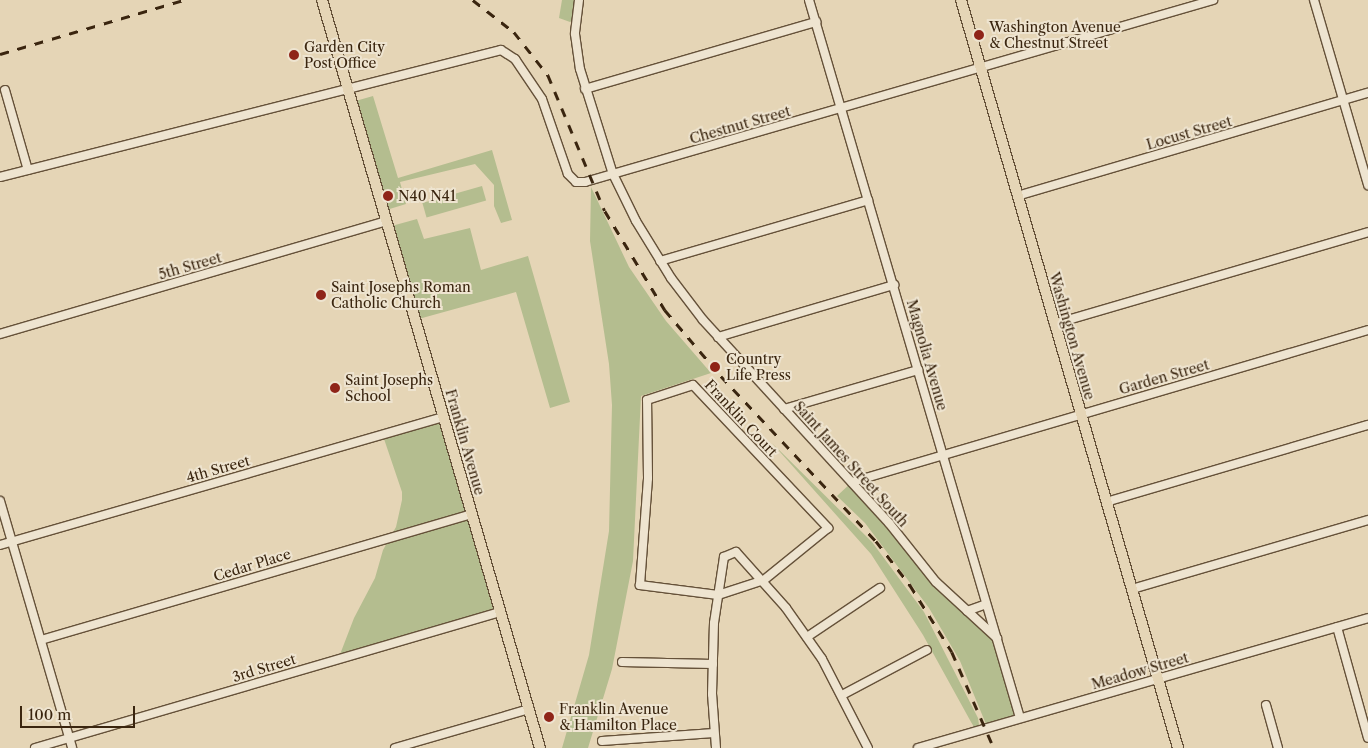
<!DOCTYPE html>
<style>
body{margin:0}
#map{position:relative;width:1368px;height:748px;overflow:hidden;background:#e5d5b6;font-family:"Libre Caslon Text",serif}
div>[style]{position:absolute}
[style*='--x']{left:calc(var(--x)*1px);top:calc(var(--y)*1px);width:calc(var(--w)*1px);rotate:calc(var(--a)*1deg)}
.green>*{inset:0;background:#b4bd8f;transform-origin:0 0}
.roads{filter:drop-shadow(1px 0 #655139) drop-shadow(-1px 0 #655139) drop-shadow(0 1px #655139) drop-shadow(0 -1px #655139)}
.minor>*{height:8px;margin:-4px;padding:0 4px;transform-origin:4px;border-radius:4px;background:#eee4d0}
.major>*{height:10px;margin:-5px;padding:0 5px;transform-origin:5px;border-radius:5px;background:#e5d5b6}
.rail>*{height:2.5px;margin-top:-1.25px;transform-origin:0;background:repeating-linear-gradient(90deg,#3a250f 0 9px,transparent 0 18px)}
.dots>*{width:14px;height:14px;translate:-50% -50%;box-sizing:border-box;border:2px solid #eee4d0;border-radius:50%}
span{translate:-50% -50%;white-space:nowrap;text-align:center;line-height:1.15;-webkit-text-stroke:4px #eee4d0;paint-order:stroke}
.poi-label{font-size:14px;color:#3a250f}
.left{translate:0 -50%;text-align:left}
.street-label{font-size:14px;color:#3a250f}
.scale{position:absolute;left:20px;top:706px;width:115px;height:22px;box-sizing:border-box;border:2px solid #3a250f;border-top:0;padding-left:6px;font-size:15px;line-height:18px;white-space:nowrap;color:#3a250f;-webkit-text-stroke:4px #eee4d0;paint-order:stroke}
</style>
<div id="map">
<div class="green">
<i style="clip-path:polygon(562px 0,579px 0,576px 18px,570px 22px,559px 18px)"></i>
<i style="clip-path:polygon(373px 96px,398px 178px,492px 150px,512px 220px,501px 223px,494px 206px,494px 185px,475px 164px,400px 182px,406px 204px,383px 211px,352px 102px)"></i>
<i style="left:482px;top:186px;width:15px;height:62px;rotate:74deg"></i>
<i style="clip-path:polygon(591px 187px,629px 267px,666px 321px,711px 373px,641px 396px,633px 561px,612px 669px,588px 748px,562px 748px,589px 655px,609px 531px,612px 405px,609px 364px,590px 241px)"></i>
<i style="clip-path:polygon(417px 219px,424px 239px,470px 228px,481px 270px,528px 256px,570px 402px,550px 408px,516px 292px,415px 320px,388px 227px)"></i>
<i style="clip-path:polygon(444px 414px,502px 611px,339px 657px,354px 618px,375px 578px,383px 550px,396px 527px,402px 500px,402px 492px,382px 433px)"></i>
<i style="clip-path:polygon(772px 443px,872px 542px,924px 612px,978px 718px,980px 731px,977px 732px,971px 722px,923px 635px,871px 554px)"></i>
<i style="clip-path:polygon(852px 482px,936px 582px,991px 632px,1020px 719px,988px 729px,960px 661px,929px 608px,865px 523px,837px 496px)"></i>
</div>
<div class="roads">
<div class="minor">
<i style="--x:579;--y:0;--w:34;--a:97"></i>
<i style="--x:575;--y:34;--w:35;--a:82"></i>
<i style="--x:580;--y:69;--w:110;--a:72.6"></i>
<i style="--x:613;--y:174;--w:52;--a:63.9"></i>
<i style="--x:636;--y:221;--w:67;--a:58.4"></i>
<i style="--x:671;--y:278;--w:53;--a:52.7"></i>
<i style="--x:703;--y:320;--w:275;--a:47.5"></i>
<i style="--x:889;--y:523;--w:75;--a:51.5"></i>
<i style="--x:936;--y:582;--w:83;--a:42.6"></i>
<i style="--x:809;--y:0;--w:748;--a:73.62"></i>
<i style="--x:1314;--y:0;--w:193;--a:73.7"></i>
<i style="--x:585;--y:89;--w:241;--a:-16.2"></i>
<i style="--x:5;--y:90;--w:83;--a:74"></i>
<i style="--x:0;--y:177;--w:517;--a:-14.22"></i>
<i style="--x:501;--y:50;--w:17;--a:33"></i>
<i style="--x:515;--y:59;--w:48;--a:56"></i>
<i style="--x:542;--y:99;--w:79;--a:70.9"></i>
<i style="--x:568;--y:174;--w:11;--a:45"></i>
<i style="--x:576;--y:182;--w:9;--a:0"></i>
<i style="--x:585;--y:182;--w:654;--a:-16.16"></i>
<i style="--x:1017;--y:196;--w:366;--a:-16.4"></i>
<i style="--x:660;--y:261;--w:217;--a:-16.3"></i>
<i style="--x:1054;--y:324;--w:327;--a:-16.3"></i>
<i style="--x:0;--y:334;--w:402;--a:-16.3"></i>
<i style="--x:718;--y:337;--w:184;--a:-16.5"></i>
<i style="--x:693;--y:385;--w:197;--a:46.6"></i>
<i style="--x:828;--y:528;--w:82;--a:140.9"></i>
<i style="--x:764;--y:580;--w:48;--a:161.9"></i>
<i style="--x:718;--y:595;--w:79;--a:-172.7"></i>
<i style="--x:640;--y:585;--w:107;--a:-85.7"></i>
<i style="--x:648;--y:478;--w:78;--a:-90.7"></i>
<i style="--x:647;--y:400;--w:48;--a:-18.1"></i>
<i style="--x:784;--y:409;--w:140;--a:-16.2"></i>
<i style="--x:852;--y:482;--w:538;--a:-16.41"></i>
<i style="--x:0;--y:501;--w:257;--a:73.7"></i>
<i style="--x:1106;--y:502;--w:273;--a:-16.4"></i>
<i style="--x:0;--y:545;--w:461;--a:-16.1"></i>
<i style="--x:1132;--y:589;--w:246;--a:-16.3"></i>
<i style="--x:967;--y:611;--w:20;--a:-20"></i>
<i style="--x:1337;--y:627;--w:115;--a:74.4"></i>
<i style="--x:807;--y:637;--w:88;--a:-33.9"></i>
<i style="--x:41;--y:640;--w:449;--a:-16.3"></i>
<i style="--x:622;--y:662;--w:91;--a:1.3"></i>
<i style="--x:842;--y:695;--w:96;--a:-27.9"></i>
<i style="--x:1266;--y:705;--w:45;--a:74.4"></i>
<i style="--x:602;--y:741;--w:112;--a:-4.1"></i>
<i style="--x:35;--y:748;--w:484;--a:-16.3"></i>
<i style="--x:395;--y:748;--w:140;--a:-16.2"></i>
<i style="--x:716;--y:748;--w:54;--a:-94.2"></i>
<i style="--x:712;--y:694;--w:71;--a:-88.4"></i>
<i style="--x:714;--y:623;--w:67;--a:-81.4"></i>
<i style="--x:724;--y:557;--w:13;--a:-23"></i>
<i style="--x:736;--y:552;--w:75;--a:48.2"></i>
<i style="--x:786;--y:608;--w:62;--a:54.8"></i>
<i style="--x:822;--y:659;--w:100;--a:62.7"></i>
<i style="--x:918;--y:748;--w:468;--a:-16.1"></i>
</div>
<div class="major">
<i style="--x:322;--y:0;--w:779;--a:73.75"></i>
<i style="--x:961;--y:0;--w:779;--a:73.82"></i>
</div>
</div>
<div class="rail">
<i style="--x:473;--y:0;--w:52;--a:38"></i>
<i style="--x:514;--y:32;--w:55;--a:51.7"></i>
<i style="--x:548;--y:75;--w:147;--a:67.3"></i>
<i style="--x:605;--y:211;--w:116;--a:58.8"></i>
<i style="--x:665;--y:310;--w:87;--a:49.7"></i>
<i style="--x:721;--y:376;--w:226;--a:46.8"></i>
<i style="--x:876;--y:541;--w:56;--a:52.3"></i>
<i style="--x:910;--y:585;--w:79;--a:57.9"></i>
<i style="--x:952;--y:652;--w:105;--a:66.4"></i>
<i style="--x:0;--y:54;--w:191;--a:-16.4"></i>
</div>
<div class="dots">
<i style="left:979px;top:35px;background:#8f2418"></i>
<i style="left:294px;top:55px;background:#8f2418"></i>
<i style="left:388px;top:196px;background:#8f2418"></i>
<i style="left:321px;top:295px;background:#8f2418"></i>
<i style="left:715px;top:367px;background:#8f2418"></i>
<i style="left:335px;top:388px;background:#8f2418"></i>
<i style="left:549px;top:717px;background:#8f2418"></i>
</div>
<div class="poi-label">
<span class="left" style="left:989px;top:35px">Washington Avenue<br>&amp; Chestnut Street</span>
<span class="left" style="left:304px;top:55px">Garden City<br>Post Office</span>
<span class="left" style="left:398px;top:196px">N40 N41</span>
<span class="left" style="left:331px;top:295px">Saint Josephs Roman<br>Catholic Church</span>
<span class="left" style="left:726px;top:367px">Country<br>Life Press</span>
<span class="left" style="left:345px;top:388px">Saint Josephs<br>School</span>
<span class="left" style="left:559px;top:717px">Franklin Avenue<br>&amp; Hamilton Place</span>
</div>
<div class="street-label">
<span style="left:740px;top:125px;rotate:-16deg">Chestnut Street</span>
<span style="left:1189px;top:133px;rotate:-16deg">Locust Street</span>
<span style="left:190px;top:266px;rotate:-16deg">5th Street</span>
<span style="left:1072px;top:336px;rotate:74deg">Washington Avenue</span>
<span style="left:927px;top:355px;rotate:74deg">Magnolia Avenue</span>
<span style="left:1164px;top:377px;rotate:-16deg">Garden Street</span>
<span style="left:741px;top:418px;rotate:47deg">Franklin Court</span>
<span style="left:465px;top:442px;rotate:74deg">Franklin Avenue</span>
<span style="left:851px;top:464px;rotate:48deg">Saint James Street South</span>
<span style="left:218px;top:469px;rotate:-16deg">4th Street</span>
<span style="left:252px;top:565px;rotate:-17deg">Cedar Place</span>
<span style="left:264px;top:668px;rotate:-17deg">3rd Street</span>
<span style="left:1140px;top:671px;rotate:-16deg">Meadow Street</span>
</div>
<div class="scale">100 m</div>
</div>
